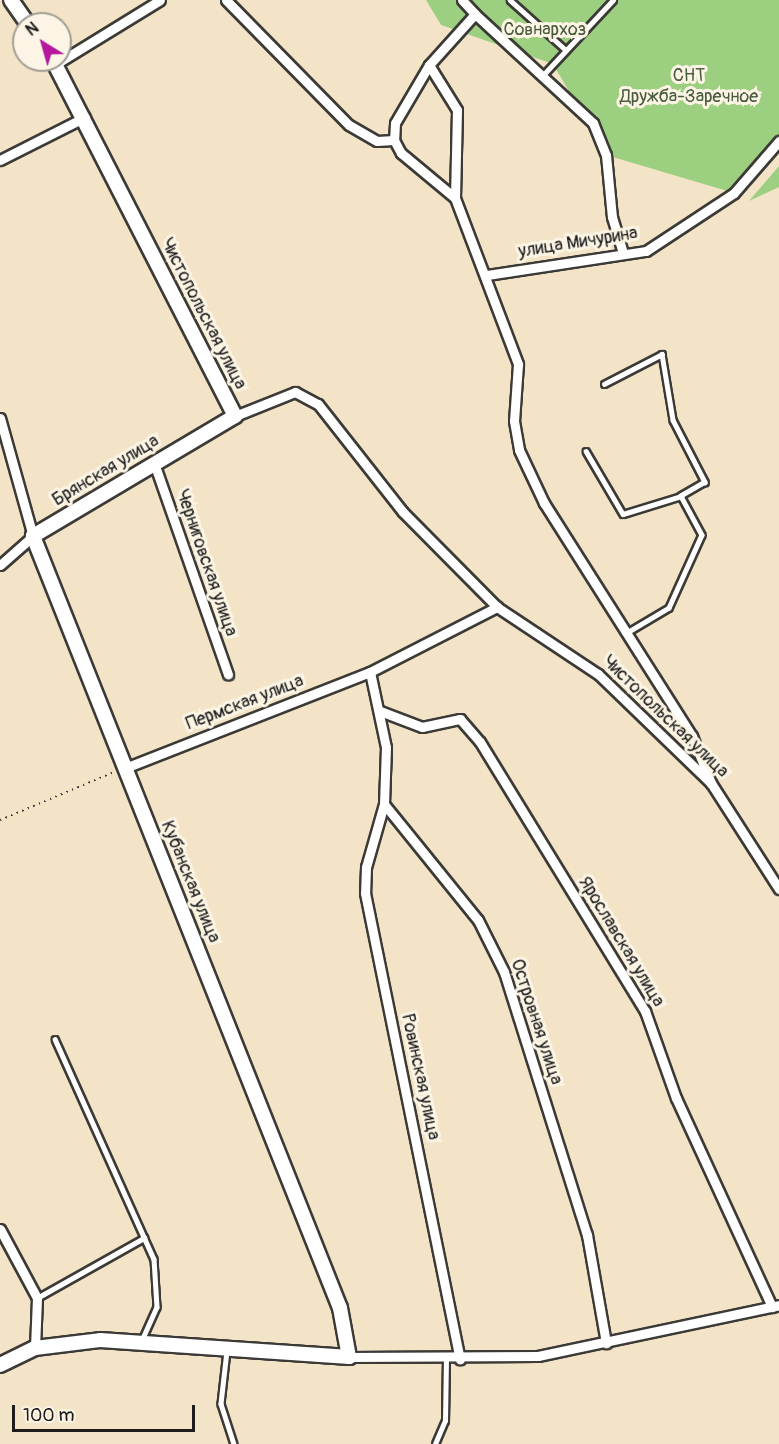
<!DOCTYPE html>
<meta charset="utf-8">
<style>
body{margin:0}
#map{position:relative;width:779px;height:1444px;overflow:hidden;background:#f3e4c8;font-family:Pangolin,sans-serif}
div>[style]{position:absolute}
[style*='--x']{left:calc(var(--x)*1px);top:calc(var(--y)*1px);width:calc(var(--w)*1px);rotate:calc(var(--a)*1deg)}
.green>*{inset:0;background:#9cd080}
.path>*{height:2px;margin-top:-1px;transform-origin:0;background:repeating-linear-gradient(90deg,#3c3a36 0 1.5px,transparent 0 6px)}
.roads{filter:drop-shadow(2px 0 #3c3a36) drop-shadow(-2px 0 #3c3a36) drop-shadow(0 2px #3c3a36) drop-shadow(0 -2px #3c3a36)}
.lane>*{height:4.5px;margin:-2.25px;padding:0 2.25px;transform-origin:2.25px;border-radius:2.25px;background:#fff}
.street>*{height:9px;margin:-4.5px;padding:0 4.5px;transform-origin:4.5px;border-radius:4.5px;background:#fff}
.secondary>*{height:14px;margin:-7px;padding:0 7px;transform-origin:7px;border-radius:7px;background:#fff}
span{translate:-50% -50%;white-space:nowrap;text-align:center;line-height:1.15;-webkit-text-stroke:6px #fcf5e5;paint-order:stroke}
.park-label{font-size:18px;color:#495b3f}
.street-label{font-size:18px;color:#1c1c1c}
.north{position:absolute;left:12px;top:12px;width:60px;height:60px;box-sizing:border-box;background:#fcf5e5;border:2px solid #a29e95;border-radius:50%;rotate:323deg;font-size:16px;font-weight:700;line-height:24px;text-align:center;color:#1c1c1c}
.north::after{content:'';display:block;margin:auto;width:21px;height:27px;background:#b5179e;clip-path:polygon(50% 0,100% 100%,50% 72%,0 100%)}
.scale{position:absolute;left:12px;top:1405px;width:183px;height:27px;box-sizing:border-box;border:3px solid #1c1c1c;border-top:0;padding-left:8px;font-size:18px;line-height:21px;white-space:nowrap;color:#1c1c1c;-webkit-text-stroke:4px #fcf5e5;paint-order:stroke}
</style>
<div id="map">
<div class="green">
<i style="clip-path:polygon(426px 0,779px 0,779px 142px,734px 193px,606px 155px,553px 64px,441px 25px)"></i>
<i style="clip-path:polygon(779px 166px,779px 187px,749px 201px)"></i>
</div>
<div class="path">
<i style="--x:0;--y:820;--w:124;--a:-22.8"></i>
</div>
<div class="roads">
<div class="lane">
<i style="--x:510;--y:0;--w:75;--a:41.8"></i>
<i style="--x:544;--y:74;--w:101;--a:-47"></i>
<i style="--x:604;--y:384;--w:65;--a:-27.3"></i>
<i style="--x:662;--y:354;--w:67;--a:80.5"></i>
<i style="--x:673;--y:420;--w:70;--a:62.7"></i>
<i style="--x:705;--y:482;--w:28;--a:150"></i>
<i style="--x:681;--y:496;--w:44;--a:61.7"></i>
<i style="--x:702;--y:535;--w:80;--a:114.3"></i>
<i style="--x:669;--y:608;--w:49;--a:149.2"></i>
<i style="--x:586;--y:451;--w:73;--a:59.6"></i>
<i style="--x:623;--y:514;--w:61;--a:-17.2"></i>
<i style="--x:55;--y:1039;--w:241;--a:65.8"></i>
<i style="--x:154;--y:1259;--w:48;--a:86.4"></i>
<i style="--x:157;--y:1307;--w:35;--a:114"></i>
<i style="--x:37;--y:1298;--w:123;--a:-29.3"></i>
<i style="--x:227;--y:1351;--w:53;--a:96.5"></i>
<i style="--x:221;--y:1404;--w:42;--a:72"></i>
<i style="--x:435;--y:1444;--w:25;--a:-67"></i>
<i style="--x:445;--y:1421;--w:61;--a:-89.1"></i>
</div>
<div class="street">
<i style="--x:226;--y:0;--w:175;--a:45.5"></i>
<i style="--x:349;--y:125;--w:32;--a:30"></i>
<i style="--x:377;--y:141;--w:17;--a:-3"></i>
<i style="--x:462;--y:0;--w:19;--a:47"></i>
<i style="--x:475;--y:14;--w:69;--a:132"></i>
<i style="--x:429;--y:65;--w:67;--a:120.4"></i>
<i style="--x:395;--y:123;--w:17;--a:93"></i>
<i style="--x:394;--y:140;--w:15;--a:62"></i>
<i style="--x:401;--y:153;--w:70;--a:39.8"></i>
<i style="--x:455;--y:198;--w:178;--a:69.2"></i>
<i style="--x:518;--y:364;--w:57;--a:94"></i>
<i style="--x:514;--y:421;--w:29;--a:80"></i>
<i style="--x:519;--y:450;--w:59;--a:64.7"></i>
<i style="--x:544;--y:503;--w:276;--a:57.6"></i>
<i style="--x:692;--y:736;--w:51;--a:68"></i>
<i style="--x:475;--y:14;--w:161;--a:42.7"></i>
<i style="--x:593;--y:123;--w:35;--a:68"></i>
<i style="--x:606;--y:155;--w:62;--a:84.5"></i>
<i style="--x:612;--y:217;--w:38;--a:73"></i>
<i style="--x:56;--y:64;--w:122;--a:-31.6"></i>
<i style="--x:429;--y:65;--w:53;--a:58.1"></i>
<i style="--x:457;--y:110;--w:88;--a:91.3"></i>
<i style="--x:0;--y:160;--w:95;--a:-26.8"></i>
<i style="--x:487;--y:275;--w:161;--a:-8.6"></i>
<i style="--x:646;--y:251;--w:105;--a:-33.4"></i>
<i style="--x:734;--y:193;--w:69;--a:-49.1"></i>
<i style="--x:235;--y:416;--w:65;--a:-21.8"></i>
<i style="--x:295;--y:392;--w:26;--a:28"></i>
<i style="--x:318;--y:404;--w:137;--a:51.8"></i>
<i style="--x:403;--y:512;--w:134;--a:45.3"></i>
<i style="--x:497;--y:607;--w:121;--a:33.6"></i>
<i style="--x:598;--y:674;--w:157;--a:44"></i>
<i style="--x:711;--y:783;--w:126;--a:57.3"></i>
<i style="--x:0;--y:418;--w:123;--a:74.4"></i>
<i style="--x:33;--y:536;--w:44;--a:138.7"></i>
<i style="--x:154;--y:463;--w:224;--a:70.7"></i>
<i style="--x:370;--y:672;--w:77;--a:78"></i>
<i style="--x:386;--y:747;--w:57;--a:92"></i>
<i style="--x:384;--y:804;--w:149;--a:51"></i>
<i style="--x:478;--y:920;--w:58;--a:63.4"></i>
<i style="--x:504;--y:972;--w:276;--a:72.5"></i>
<i style="--x:587;--y:1235;--w:110;--a:80"></i>
<i style="--x:380;--y:711;--w:45;--a:20.9"></i>
<i style="--x:422;--y:727;--w:39;--a:-12"></i>
<i style="--x:460;--y:719;--w:30;--a:49"></i>
<i style="--x:480;--y:742;--w:316;--a:58.5"></i>
<i style="--x:645;--y:1011;--w:92;--a:70.4"></i>
<i style="--x:676;--y:1098;--w:230;--a:65.3"></i>
<i style="--x:125;--y:768;--w:263;--a:-21.4"></i>
<i style="--x:370;--y:672;--w:143;--a:-27.1"></i>
<i style="--x:384;--y:804;--w:66;--a:105.9"></i>
<i style="--x:366;--y:867;--w:26;--a:92"></i>
<i style="--x:365;--y:893;--w:476;--a:78.5"></i>
<i style="--x:0;--y:1229;--w:78;--a:61.8"></i>
<i style="--x:37;--y:1298;--w:50;--a:92.3"></i>
<i style="--x:349;--y:1357;--w:189;--a:-0.3"></i>
<i style="--x:538;--y:1356;--w:246;--a:-11.9"></i>
</div>
<div class="secondary">
<i style="--x:11;--y:0;--w:29;--a:55"></i>
<i style="--x:0;--y:1365;--w:39;--a:-26"></i>
<i style="--x:35;--y:1348;--w:65;--a:-7"></i>
<i style="--x:100;--y:1340;--w:250;--a:3.9"></i>
<i style="--x:349;--y:1357;--w:50;--a:-100.4"></i>
<i style="--x:340;--y:1308;--w:831;--a:-111.69"></i>
<i style="--x:33;--y:536;--w:235;--a:-30.7"></i>
<i style="--x:235;--y:416;--w:400;--a:-117.1"></i>
</div>
</div>
<div class="park-label">
<span style="left:545px;top:30px">Совнархоз</span>
<span style="left:689px;top:87px">СНТ<br>Дружба-Заречное</span>
</div>
<div class="street-label">
<span style="left:578px;top:243px;rotate:-9deg">улица Мичурина</span>
<span style="left:203px;top:314px;rotate:63deg">Чистопольская улица</span>
<span style="left:106px;top:471px;rotate:-31deg">Брянская улица</span>
<span style="left:206px;top:563px;rotate:71deg">Черниговская улица</span>
<span style="left:245px;top:703px;rotate:-21deg">Пермская улица</span>
<span style="left:665px;top:717px;rotate:44deg">Чистопольская улица</span>
<span style="left:190px;top:882px;rotate:68deg">Кубанская улица</span>
<span style="left:621px;top:942px;rotate:59deg">Ярославская улица</span>
<span style="left:536px;top:1022px;rotate:72deg">Островная улица</span>
<span style="left:420px;top:1077px;rotate:78deg">Ровинская улица</span>
</div>
<div class="north">N</div>
<div class="scale">100 m</div>
</div>
